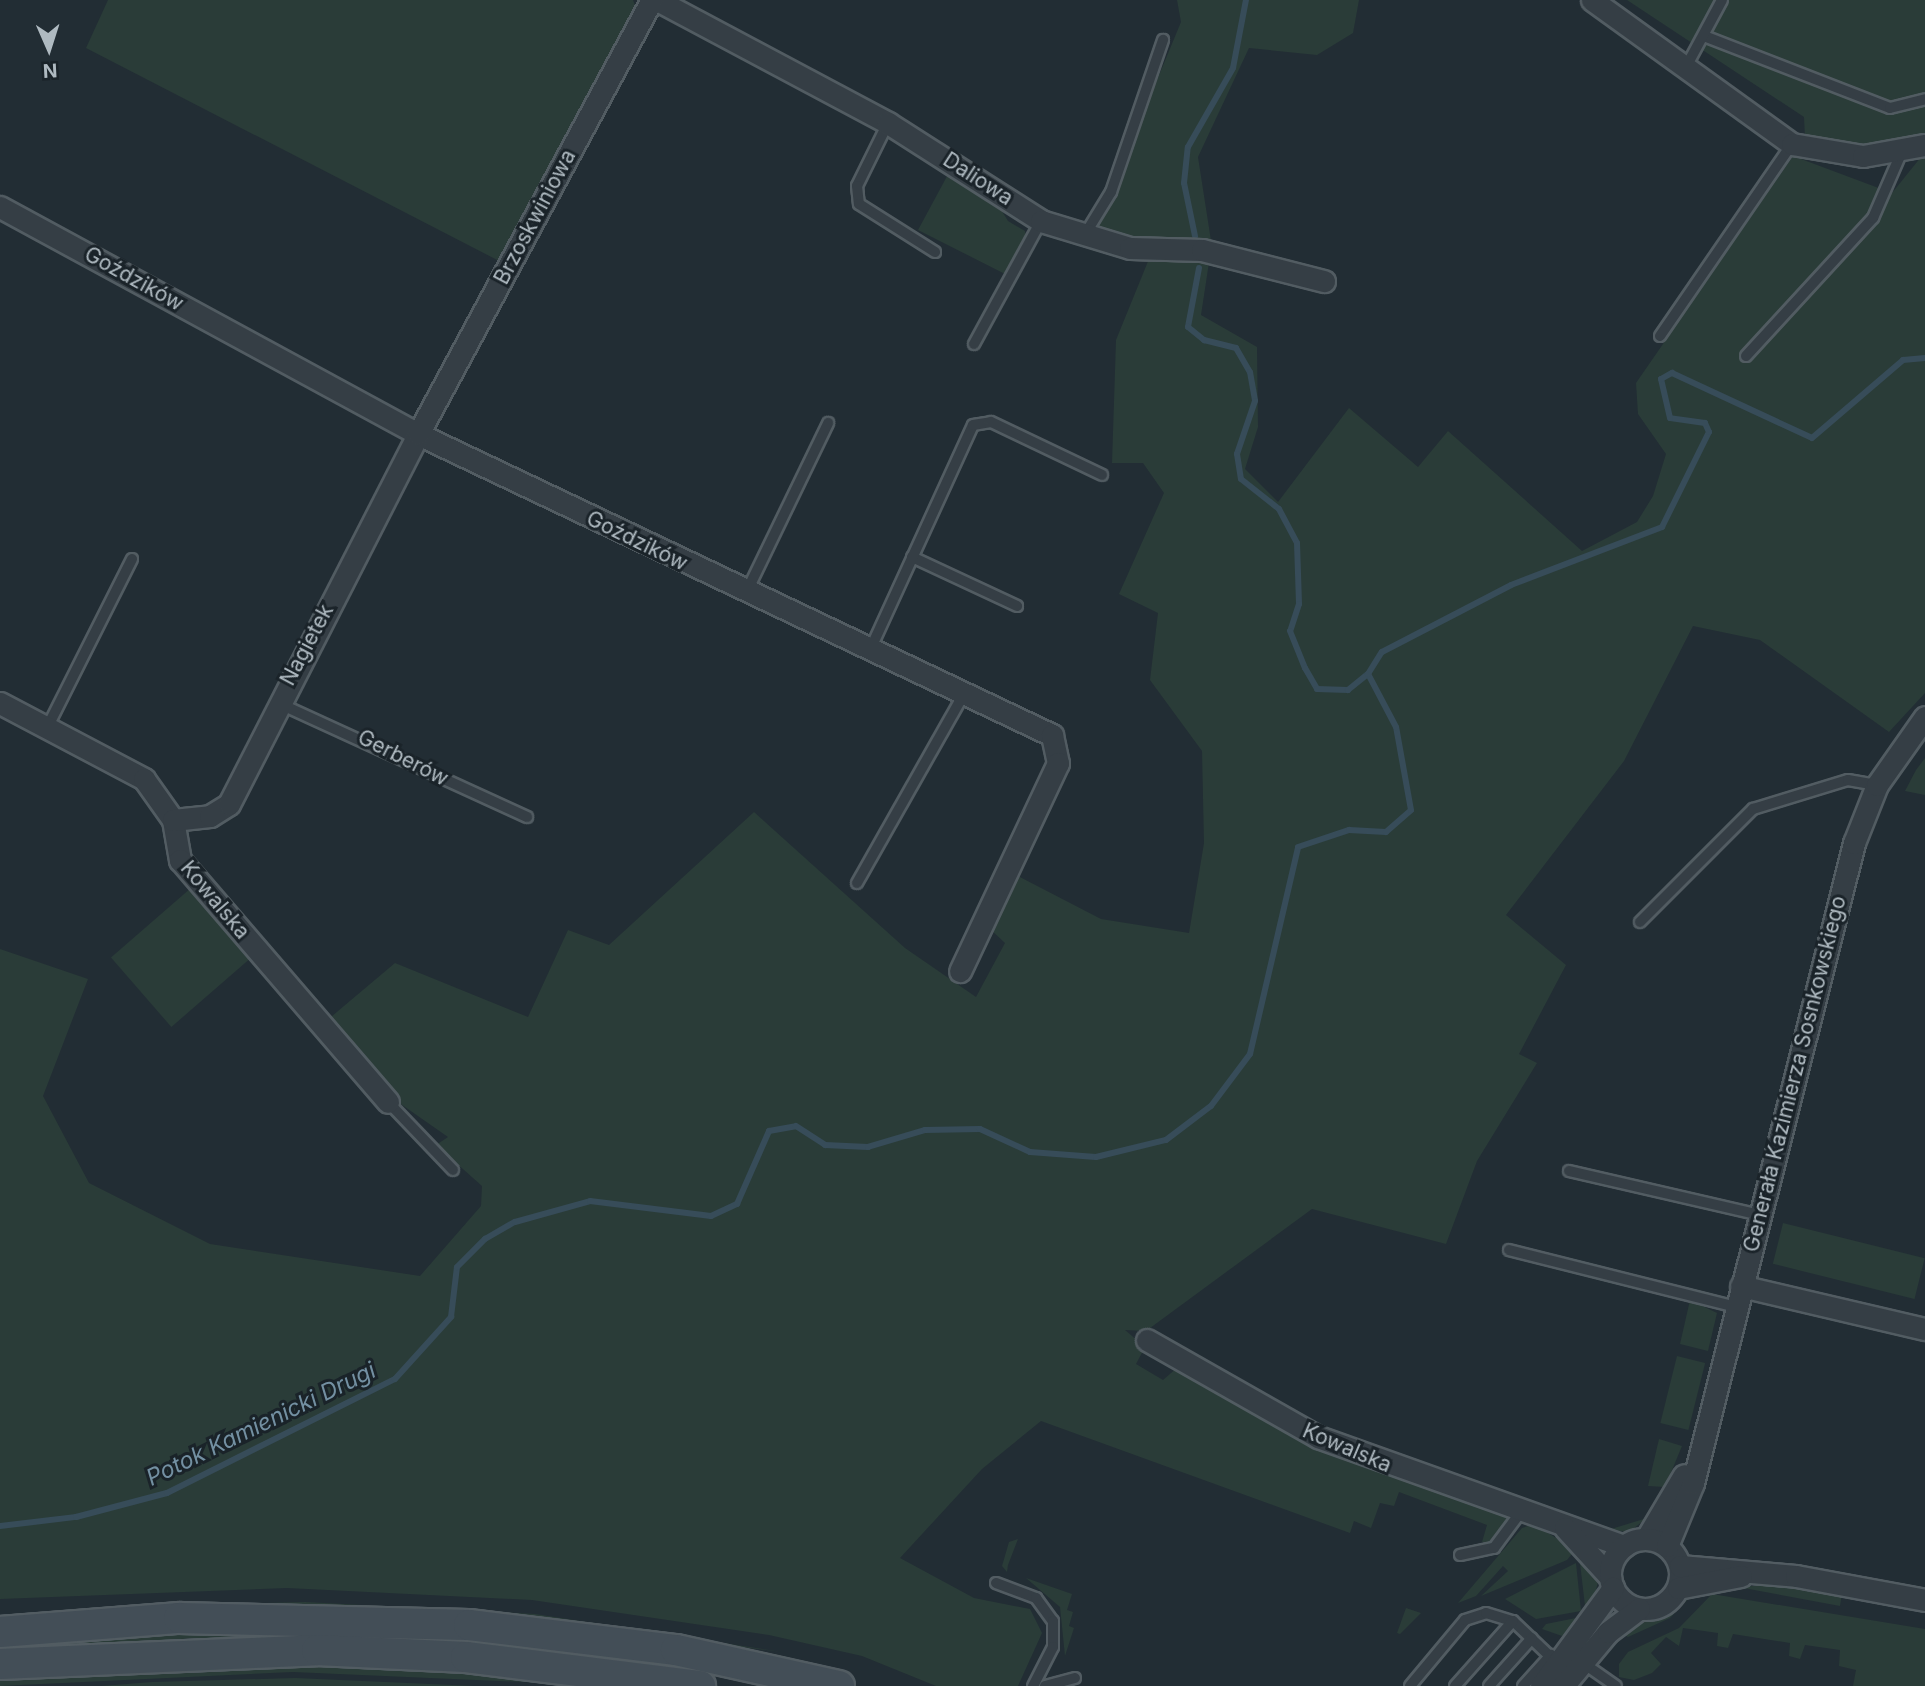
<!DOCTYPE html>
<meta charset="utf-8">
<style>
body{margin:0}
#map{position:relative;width:1925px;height:1686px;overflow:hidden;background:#222d34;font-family:Inter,sans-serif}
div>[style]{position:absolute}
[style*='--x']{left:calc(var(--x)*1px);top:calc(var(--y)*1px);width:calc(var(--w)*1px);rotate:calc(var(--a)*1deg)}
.green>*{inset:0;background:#2a3c38;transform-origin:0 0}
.stream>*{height:6px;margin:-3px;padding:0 3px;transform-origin:3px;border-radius:3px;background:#374c59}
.roads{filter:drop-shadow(2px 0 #525c62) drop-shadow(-2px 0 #525c62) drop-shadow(0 2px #525c62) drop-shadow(0 -2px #525c62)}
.lane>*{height:10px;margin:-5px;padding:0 5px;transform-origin:5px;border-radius:5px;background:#353e45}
.street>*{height:21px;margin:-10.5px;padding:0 10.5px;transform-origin:10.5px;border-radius:10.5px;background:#353e45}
.street>.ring{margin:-10.5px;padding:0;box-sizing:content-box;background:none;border:21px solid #353e45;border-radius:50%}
.secondary>*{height:30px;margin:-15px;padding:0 15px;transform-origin:15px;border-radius:15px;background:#434e57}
span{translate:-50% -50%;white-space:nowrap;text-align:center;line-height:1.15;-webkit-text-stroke:6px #1a2329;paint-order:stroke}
.street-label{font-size:21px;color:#afbac1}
.water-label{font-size:23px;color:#7390a2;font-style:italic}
.north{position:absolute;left:14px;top:14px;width:70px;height:70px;-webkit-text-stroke:5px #1a2329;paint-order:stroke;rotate:177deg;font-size:19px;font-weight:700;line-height:28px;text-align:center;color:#afbac1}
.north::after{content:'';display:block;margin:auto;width:24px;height:32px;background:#afbac1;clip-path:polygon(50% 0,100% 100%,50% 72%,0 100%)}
</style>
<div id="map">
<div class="green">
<i style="clip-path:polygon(108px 0,633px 0,636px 8px,503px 263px,86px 48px)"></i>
<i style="clip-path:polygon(1177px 0,1359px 0,1353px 33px,1317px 55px,1249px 48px,1198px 157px,1212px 247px,1093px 235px,1181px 22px)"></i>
<i style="clip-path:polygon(1627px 0,1925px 0,1925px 140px,1857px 150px,1805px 139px,1804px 117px)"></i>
<i style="clip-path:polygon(1925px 152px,1925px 693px,1889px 732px,1760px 640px,1693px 626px,1624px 761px,1506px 915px,1566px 965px,1519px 1054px,1537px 1063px,1477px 1161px,1446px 1244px,1312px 1209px,1146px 1331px,1125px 1330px,1145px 1347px,1136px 1364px,1163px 1380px,1178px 1367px,1317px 1444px,1505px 1511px,1507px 1518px,1491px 1543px,1482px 1542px,1487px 1525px,1399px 1492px,1394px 1506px,1380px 1503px,1371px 1528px,1354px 1521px,1350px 1533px,1041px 1421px,982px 1469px,900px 1558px,974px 1598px,1030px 1609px,1042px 1633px,1018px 1686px,936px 1686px,862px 1656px,769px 1635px,532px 1600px,287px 1588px,0 1599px,0 949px,88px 979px,43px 1096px,89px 1183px,210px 1244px,420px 1276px,481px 1206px,482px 1186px,436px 1145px,448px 1137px,395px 1100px,325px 1022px,395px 963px,528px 1017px,568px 930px,609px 945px,754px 812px,905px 948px,976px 997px,1005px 943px,989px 928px,1016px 875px,1101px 919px,1189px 933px,1204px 843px,1202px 751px,1150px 680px,1158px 613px,1119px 594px,1164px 493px,1143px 463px,1112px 463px,1116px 340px,1151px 254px,1210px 256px,1201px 315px,1257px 347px,1258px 427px,1245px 469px,1278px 502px,1349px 408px,1418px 467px,1448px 431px,1582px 551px,1637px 522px,1653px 496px,1666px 454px,1638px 414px,1636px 383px,1793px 156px,1892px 193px)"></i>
<i style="clip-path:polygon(952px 167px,991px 193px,1008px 221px,1025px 231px,1026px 241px,1007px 275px,918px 230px)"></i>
<i style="clip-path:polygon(1925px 758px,1925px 795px,1905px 791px,1916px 770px)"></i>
<i style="left:191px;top:888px;width:92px;height:106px;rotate:49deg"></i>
<i style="left:1783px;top:1223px;width:146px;height:42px;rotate:14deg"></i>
<i style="clip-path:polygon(1690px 1300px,1717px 1313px,1708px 1351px,1680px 1344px)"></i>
<i style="left:1677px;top:1356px;width:29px;height:69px;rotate:14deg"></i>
<i style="clip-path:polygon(1659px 1439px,1682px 1446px,1665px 1487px,1648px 1486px)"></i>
<i style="clip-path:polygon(1647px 1518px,1629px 1532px,1608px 1530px)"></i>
<i style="clip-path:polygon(1534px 1524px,1575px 1550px,1567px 1560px,1481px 1596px,1508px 1571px,1503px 1566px,1476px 1596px,1458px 1603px,1522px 1528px)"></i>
<i style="clip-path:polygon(1018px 1539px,1008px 1565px,1007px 1572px,1002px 1566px,1009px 1542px)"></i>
<i style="clip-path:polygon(1585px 1557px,1599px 1578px,1591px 1610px,1585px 1606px,1580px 1563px)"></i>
<i style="clip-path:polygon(1576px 1563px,1581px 1611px,1536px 1619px,1505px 1599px)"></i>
<i style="clip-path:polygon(1026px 1578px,1072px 1594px,1067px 1610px,1073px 1612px,1069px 1626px,1074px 1628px,1065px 1656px,1060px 1607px)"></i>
<i style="clip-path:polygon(1783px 1584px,1842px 1593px,1840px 1606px,1738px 1587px)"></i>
<i style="clip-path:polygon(1694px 1593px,1670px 1618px,1628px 1637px,1619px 1632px,1668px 1613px)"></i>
<i style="clip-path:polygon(1712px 1594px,1925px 1629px,1925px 1686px,1853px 1686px,1856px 1670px,1839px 1666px,1840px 1650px,1805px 1645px,1800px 1659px,1789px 1656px,1790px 1643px,1733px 1634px,1728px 1648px,1717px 1646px,1718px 1633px,1683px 1628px,1679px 1646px,1666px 1637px,1651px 1653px,1661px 1664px,1652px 1673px,1634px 1680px,1619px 1677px,1619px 1664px,1628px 1652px,1679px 1628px)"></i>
<i style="clip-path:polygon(305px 1602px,535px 1614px,782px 1652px,461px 1612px,125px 1606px)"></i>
<i style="clip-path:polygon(1406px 1608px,1421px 1613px,1400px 1634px,1397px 1633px)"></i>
<i style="clip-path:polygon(1581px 1617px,1562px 1636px,1542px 1629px,1546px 1624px)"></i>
<i style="clip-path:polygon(144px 1632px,441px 1635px,611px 1652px,794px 1686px,538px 1650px,417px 1641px,194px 1638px,0 1652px,0 1644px)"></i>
<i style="clip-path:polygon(370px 1663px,616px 1686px,293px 1672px,0 1686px,0 1676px)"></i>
<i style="clip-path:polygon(295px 1678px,475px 1686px,101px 1686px,152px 1682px)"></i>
</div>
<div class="stream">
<i style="--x:1195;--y:236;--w:54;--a:-101.7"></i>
<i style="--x:1184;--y:183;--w:36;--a:-84"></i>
<i style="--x:1188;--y:147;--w:91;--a:-60.3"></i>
<i style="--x:1233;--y:68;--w:69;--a:-79.2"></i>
<i style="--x:1199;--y:268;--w:60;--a:100.6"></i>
<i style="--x:1188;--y:327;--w:21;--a:39"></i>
<i style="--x:1204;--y:340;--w:33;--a:14"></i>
<i style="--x:1236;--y:348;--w:28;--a:60"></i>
<i style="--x:1250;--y:372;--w:29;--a:80"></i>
<i style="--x:1255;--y:401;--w:56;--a:108.8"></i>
<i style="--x:1237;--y:454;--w:25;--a:81"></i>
<i style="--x:1241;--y:479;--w:48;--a:38.3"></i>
<i style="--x:1279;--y:509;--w:38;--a:62"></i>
<i style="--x:1297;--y:543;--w:61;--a:88.1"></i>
<i style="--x:1299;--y:604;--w:28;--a:108"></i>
<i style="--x:1290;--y:631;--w:40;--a:68"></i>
<i style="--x:1305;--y:668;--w:24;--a:60"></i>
<i style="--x:1317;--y:689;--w:31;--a:2"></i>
<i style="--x:1348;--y:690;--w:26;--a:-39"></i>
<i style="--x:0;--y:1526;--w:77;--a:-6.8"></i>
<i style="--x:76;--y:1517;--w:94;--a:-14.8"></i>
<i style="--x:167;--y:1493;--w:255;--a:-26.6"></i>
<i style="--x:395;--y:1379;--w:84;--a:-47.9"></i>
<i style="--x:451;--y:1317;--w:50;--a:-83.2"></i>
<i style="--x:457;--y:1267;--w:40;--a:-45"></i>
<i style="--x:485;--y:1239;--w:34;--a:-30"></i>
<i style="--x:515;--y:1222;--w:78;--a:-15.6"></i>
<i style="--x:590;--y:1201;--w:122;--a:7.1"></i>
<i style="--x:711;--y:1216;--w:29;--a:-25"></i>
<i style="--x:737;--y:1204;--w:80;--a:-66.3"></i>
<i style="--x:769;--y:1131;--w:27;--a:-10"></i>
<i style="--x:796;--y:1126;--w:35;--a:33"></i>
<i style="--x:825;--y:1145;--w:43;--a:2.7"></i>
<i style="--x:868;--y:1147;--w:59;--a:-16.6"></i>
<i style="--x:925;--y:1130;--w:55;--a:-1"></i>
<i style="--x:980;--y:1129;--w:55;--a:24.7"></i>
<i style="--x:1030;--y:1152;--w:66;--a:4.3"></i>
<i style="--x:1096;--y:1157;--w:72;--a:-13.7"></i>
<i style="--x:1166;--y:1140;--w:56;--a:-37.1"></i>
<i style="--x:1211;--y:1106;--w:65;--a:-53.1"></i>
<i style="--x:1250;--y:1054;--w:212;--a:-76.9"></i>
<i style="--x:1298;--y:847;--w:54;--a:-18.4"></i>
<i style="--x:1349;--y:830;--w:37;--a:3"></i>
<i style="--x:1386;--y:832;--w:33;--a:-41"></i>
<i style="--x:1411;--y:810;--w:84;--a:-100.2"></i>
<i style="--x:1396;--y:727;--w:60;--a:-117.8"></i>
<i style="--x:1368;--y:674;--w:26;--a:-58"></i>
<i style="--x:1382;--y:652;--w:145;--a:-27.4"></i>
<i style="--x:1511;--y:585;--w:162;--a:-21"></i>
<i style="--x:1662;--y:527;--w:106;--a:-63.7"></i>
<i style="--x:1709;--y:432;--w:10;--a:-114"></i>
<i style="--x:1705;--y:423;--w:35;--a:-172"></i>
<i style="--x:1670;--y:418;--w:40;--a:-103"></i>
<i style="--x:1661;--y:379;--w:13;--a:-29"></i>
<i style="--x:1672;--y:373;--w:154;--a:24.9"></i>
<i style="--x:1812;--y:438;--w:120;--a:-40.6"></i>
<i style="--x:1903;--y:360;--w:22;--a:-5"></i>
</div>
<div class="roads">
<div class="lane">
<i style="--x:1704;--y:36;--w:199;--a:21.2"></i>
<i style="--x:1890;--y:108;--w:36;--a:-14"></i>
<i style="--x:1686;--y:67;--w:76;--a:-61.8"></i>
<i style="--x:888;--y:123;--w:70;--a:116.2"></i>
<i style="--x:857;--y:186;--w:18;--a:84"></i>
<i style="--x:859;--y:204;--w:90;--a:32.3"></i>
<i style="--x:1084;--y:236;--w:52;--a:-58.5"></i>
<i style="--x:1111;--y:192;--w:161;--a:-71.1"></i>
<i style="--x:1660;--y:336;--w:233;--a:-55.5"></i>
<i style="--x:974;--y:344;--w:140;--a:-61.4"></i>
<i style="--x:1746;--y:356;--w:188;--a:-47.4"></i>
<i style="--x:1873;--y:218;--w:75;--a:-66.5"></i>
<i style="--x:912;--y:557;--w:116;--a:25"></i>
<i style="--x:746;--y:593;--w:189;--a:-64.2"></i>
<i style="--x:870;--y:650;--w:247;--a:-65.4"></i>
<i style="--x:973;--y:425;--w:18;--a:-9"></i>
<i style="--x:991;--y:422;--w:123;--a:25.5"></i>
<i style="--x:278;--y:703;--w:274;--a:24.6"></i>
<i style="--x:48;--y:726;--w:187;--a:-63.3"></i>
<i style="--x:857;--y:883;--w:217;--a:-60.5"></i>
<i style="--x:1640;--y:922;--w:160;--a:-45"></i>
<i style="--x:1753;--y:809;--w:99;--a:-17"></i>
<i style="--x:1848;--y:780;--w:29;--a:10"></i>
<i style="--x:388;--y:1102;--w:94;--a:46.3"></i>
<i style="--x:1569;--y:1171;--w:195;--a:13"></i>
<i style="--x:1509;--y:1250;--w:234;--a:14.1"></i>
<i style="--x:1460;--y:1555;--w:35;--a:-12"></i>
<i style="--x:1494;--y:1548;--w:49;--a:-53.4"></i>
<i style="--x:996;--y:1583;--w:43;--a:20.6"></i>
<i style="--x:1036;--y:1598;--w:29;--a:54"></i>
<i style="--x:1053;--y:1621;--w:26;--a:90"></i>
<i style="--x:1053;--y:1647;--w:44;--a:117.1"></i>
<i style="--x:1583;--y:1663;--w:40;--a:34.9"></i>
<i style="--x:1045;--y:1686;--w:31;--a:-15"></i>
<i style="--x:1410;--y:1686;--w:86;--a:-50.2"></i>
<i style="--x:1465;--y:1620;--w:22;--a:-18"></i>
<i style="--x:1486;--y:1613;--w:28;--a:17"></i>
<i style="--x:1513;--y:1621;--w:64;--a:43.7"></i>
<i style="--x:1455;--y:1686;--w:87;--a:-48.3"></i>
<i style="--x:1489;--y:1686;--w:64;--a:-48.1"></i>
<i style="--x:1523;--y:1686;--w:42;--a:-47.9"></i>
</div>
<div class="street">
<i style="--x:657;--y:0;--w:262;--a:28"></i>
<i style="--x:888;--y:123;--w:182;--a:32.6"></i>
<i style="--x:1041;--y:221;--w:93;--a:16.9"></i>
<i style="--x:1130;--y:248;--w:72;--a:1.6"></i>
<i style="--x:1202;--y:250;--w:126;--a:14.3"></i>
<i style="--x:1592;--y:0;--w:246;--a:35.8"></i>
<i style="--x:1792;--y:144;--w:72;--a:9.6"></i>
<i style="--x:1863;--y:156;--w:63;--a:-10.1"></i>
<i style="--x:0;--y:207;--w:476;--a:28.5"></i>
<i style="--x:418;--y:434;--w:702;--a:25.4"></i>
<i style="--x:1052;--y:735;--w:29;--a:78"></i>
<i style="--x:1058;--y:763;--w:230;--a:115.2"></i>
<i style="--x:0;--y:703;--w:163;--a:27.8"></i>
<i style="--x:144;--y:779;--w:50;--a:54.7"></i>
<i style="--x:173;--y:820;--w:41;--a:80.1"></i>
<i style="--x:180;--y:860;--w:319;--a:49.3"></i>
<i style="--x:173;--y:820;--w:37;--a:-6"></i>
<i style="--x:210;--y:816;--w:22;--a:-32"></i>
<i style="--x:229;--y:804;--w:415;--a:-62.9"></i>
<i style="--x:418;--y:434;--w:493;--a:-61.7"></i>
<i style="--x:1741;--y:1286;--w:189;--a:13.2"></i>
<i style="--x:1147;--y:1340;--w:197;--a:29.6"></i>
<i style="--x:1318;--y:1437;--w:325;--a:19.6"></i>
<i style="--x:1565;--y:1528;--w:67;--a:47.4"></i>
<i style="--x:1646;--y:1539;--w:74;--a:-59.3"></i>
<i class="ring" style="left:1610px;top:1539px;width:49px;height:49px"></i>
<i style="--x:1667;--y:1546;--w:68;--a:-67.6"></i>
<i style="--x:1693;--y:1483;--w:660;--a:-75.88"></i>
<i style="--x:1854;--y:843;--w:62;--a:-68.4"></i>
<i style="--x:1877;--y:785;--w:83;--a:-54.8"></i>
<i style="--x:1680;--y:1566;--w:116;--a:4.9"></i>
<i style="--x:1796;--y:1576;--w:131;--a:10.5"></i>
<i style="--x:1678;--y:1588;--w:64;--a:-10.8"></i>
<i style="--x:1541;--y:1686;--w:122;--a:-53.7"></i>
<i style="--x:1563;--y:1686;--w:70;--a:-50.2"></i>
<i style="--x:1608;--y:1632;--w:39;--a:-37"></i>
</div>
<div class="secondary">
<i style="--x:0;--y:1632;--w:180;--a:-4.5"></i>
<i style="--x:179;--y:1618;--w:290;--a:1.4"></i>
<i style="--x:469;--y:1625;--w:209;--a:6.9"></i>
<i style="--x:676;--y:1650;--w:167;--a:12.5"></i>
<i style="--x:0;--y:1664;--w:317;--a:-2.5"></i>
<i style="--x:317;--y:1650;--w:149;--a:2.7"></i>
<i style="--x:466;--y:1657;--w:236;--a:7.1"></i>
</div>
</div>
<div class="street-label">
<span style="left:978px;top:179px;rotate:33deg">Daliowa</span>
<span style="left:535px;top:217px;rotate:-62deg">Brzoskwiniowa</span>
<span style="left:134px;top:279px;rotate:29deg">Goździków</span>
<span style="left:637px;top:541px;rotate:26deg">Goździków</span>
<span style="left:307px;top:645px;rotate:-62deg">Nagietek</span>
<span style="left:403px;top:758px;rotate:27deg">Gerberów</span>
<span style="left:215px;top:900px;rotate:50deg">Kowalska</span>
<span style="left:1795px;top:1074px;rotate:-76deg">Generała Kazimierza Sosnkowskiego</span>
<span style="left:1347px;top:1448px;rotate:23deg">Kowalska</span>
</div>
<div class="water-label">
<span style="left:261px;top:1424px;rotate:-26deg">Potok Kamienicki Drugi</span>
</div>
<div class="north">N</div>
</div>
